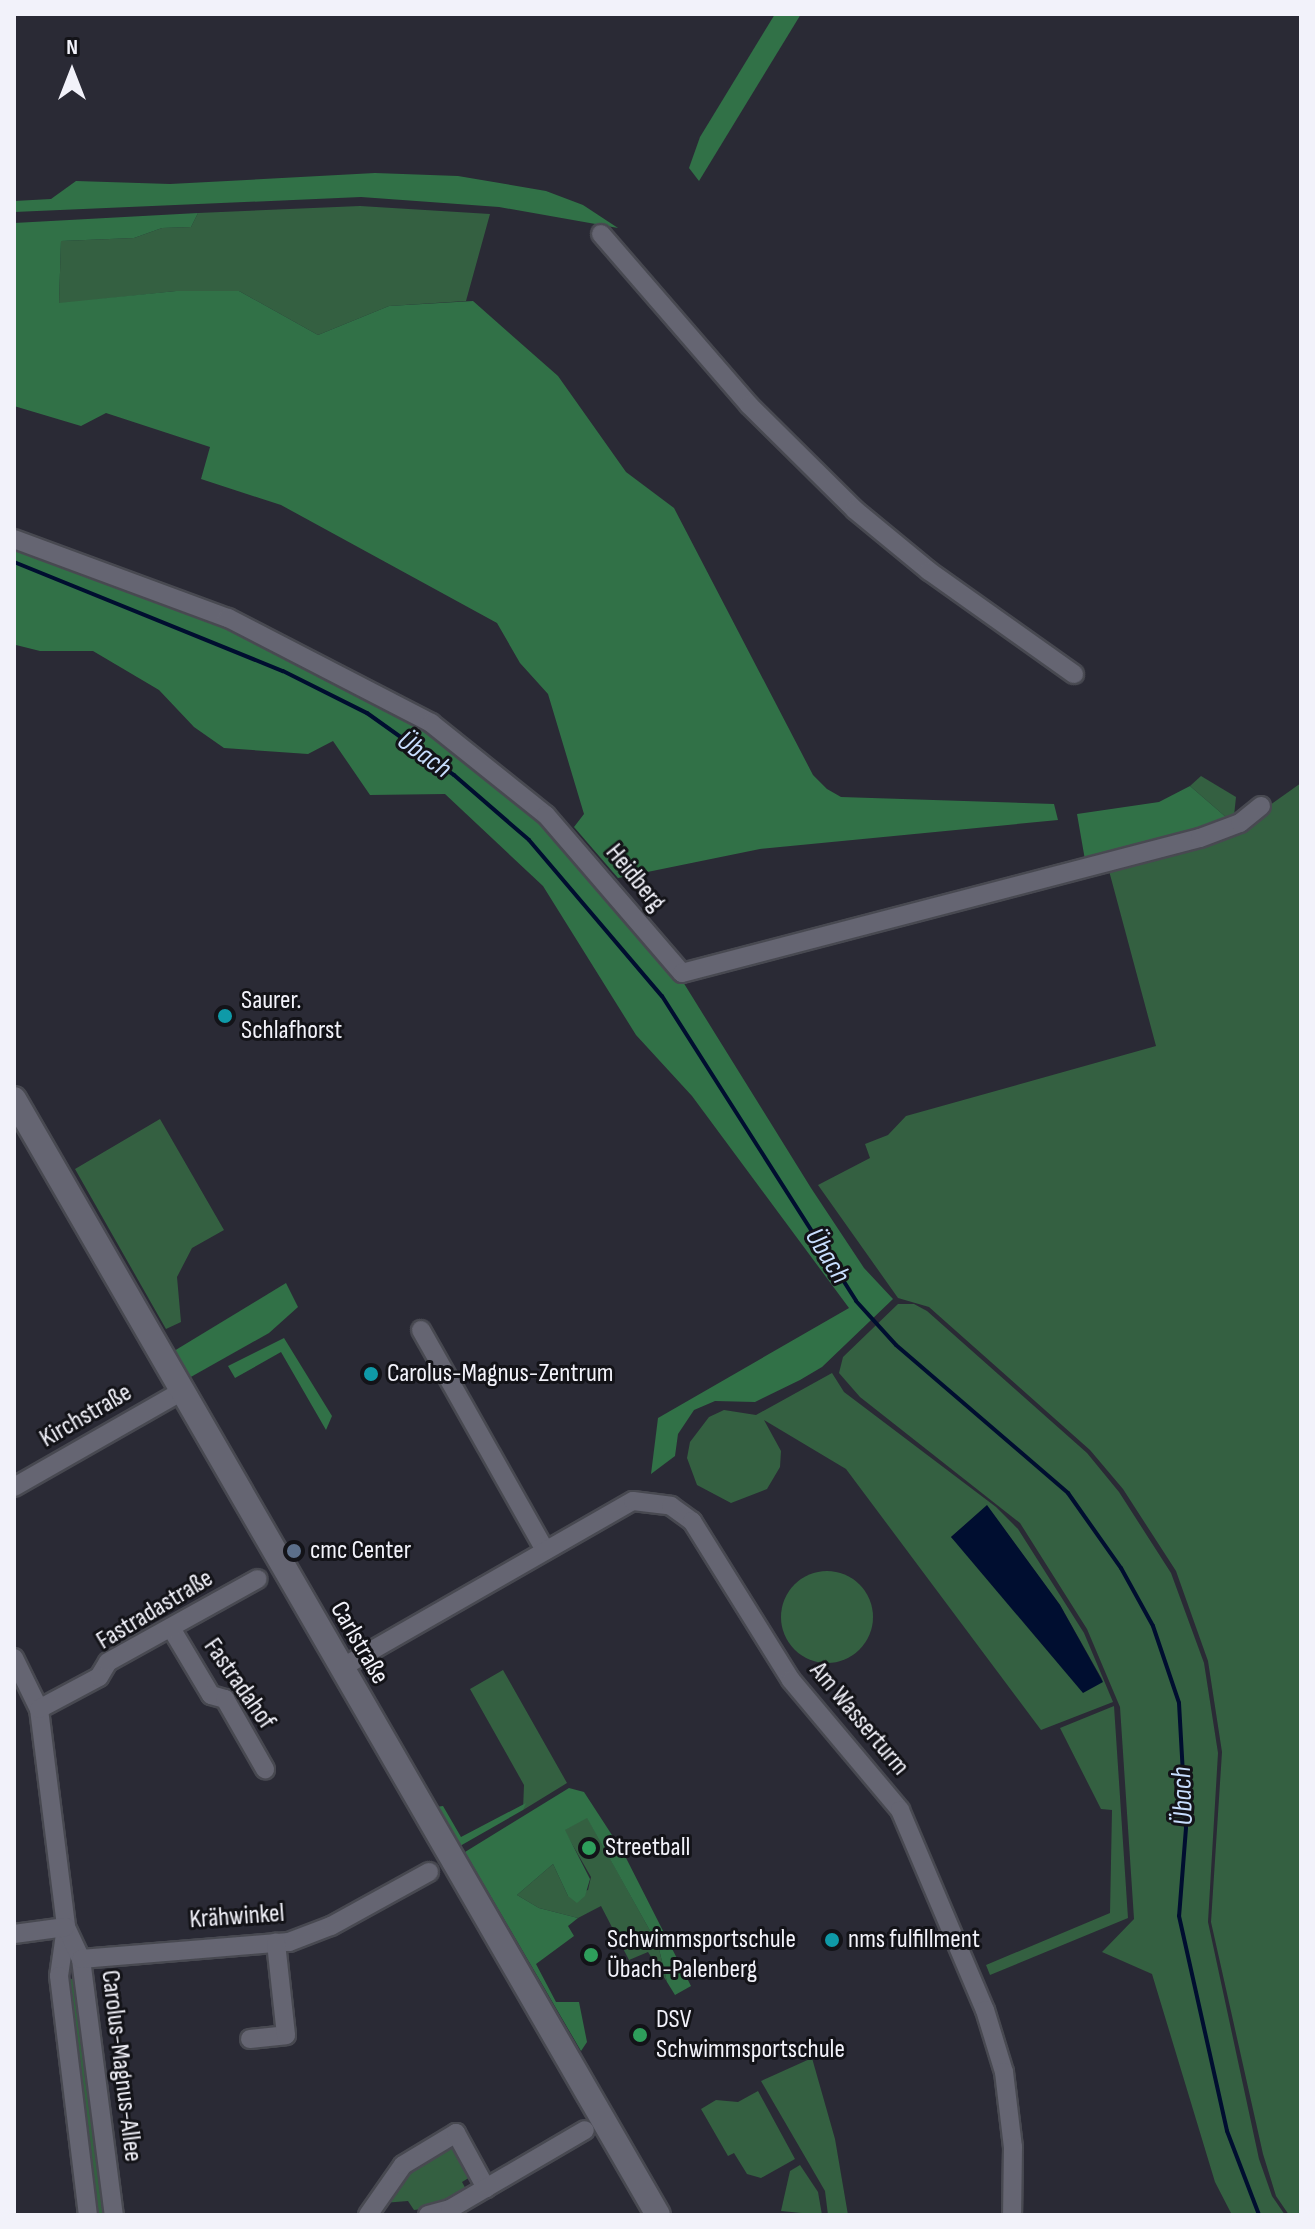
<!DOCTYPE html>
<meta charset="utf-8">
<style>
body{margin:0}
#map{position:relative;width:1315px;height:2229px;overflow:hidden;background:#2a2a35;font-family:"Sofia Sans Condensed",sans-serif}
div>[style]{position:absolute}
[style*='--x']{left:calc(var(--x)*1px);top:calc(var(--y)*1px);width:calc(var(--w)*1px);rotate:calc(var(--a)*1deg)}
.green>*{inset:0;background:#346041}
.round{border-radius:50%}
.forest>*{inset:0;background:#317147}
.water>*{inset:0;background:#000e30}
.stream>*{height:4px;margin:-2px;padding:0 2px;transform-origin:2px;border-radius:2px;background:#000e30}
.roads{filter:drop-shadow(2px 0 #484951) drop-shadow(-2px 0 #484951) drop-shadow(0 2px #484951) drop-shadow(0 -2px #484951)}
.street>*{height:18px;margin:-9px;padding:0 9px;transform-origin:9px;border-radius:9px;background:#656572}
.secondary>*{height:24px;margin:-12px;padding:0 12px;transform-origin:12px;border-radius:12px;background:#656572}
.dots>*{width:22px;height:22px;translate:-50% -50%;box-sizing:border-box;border:4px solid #131318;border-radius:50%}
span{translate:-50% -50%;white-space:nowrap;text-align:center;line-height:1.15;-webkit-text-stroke:6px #131318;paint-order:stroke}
.street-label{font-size:26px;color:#f2f2fa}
.poi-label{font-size:26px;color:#f2f2fa}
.left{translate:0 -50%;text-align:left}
.water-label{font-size:28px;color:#c8defe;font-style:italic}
.frame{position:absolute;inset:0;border:16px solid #f2f2fa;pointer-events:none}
.north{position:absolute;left:32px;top:32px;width:80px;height:80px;-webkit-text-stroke:6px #131318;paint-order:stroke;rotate:0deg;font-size:22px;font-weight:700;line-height:32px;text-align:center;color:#f2f2fa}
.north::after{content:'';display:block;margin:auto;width:28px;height:36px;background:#f2f2fa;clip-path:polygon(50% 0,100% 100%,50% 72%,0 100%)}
</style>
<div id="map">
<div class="green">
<i style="clip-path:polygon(360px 206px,490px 214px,466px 301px,389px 306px,318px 335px,239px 291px,176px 291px,59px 304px,61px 241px,134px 238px,162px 228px,191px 227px,198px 213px)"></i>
<i style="clip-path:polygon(1201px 776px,1236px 797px,1234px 816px,1227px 818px,1190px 786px)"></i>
<i style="clip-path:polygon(1301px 783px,1301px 2215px,1289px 2215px,1276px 2196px,1263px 2154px,1211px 1922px,1222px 1752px,1208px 1661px,1176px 1571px,1123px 1489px,1090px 1450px,929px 1307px,898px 1298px,818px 1185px,870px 1158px,865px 1144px,888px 1135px,906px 1116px,1156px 1046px,1108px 867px,1239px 827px)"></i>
<i style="clip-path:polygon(160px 1119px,224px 1230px,192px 1248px,177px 1277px,181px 1322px,166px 1329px,75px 1169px)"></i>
<i style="clip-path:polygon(898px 1304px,914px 1304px,927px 1311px,1087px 1453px,1119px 1492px,1171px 1573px,1204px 1663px,1218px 1753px,1208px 1922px,1259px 2159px,1272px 2196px,1285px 2215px,1232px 2215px,1215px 2182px,1152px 1974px,1102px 1952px,1134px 1919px,1120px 1707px,1087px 1629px,1020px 1523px,860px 1397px,839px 1373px,843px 1357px)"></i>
<i style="clip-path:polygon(evenodd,832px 1373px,844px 1392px,996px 1507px,1018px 1529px,1084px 1633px,1113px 1702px,1041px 1730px,846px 1469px,764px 1420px,781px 1451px,780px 1467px,767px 1489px,731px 1503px,697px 1485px,687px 1458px,690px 1442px,709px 1417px,724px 1410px,756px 1415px,832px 1373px,987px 1506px,1060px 1605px,1103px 1681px,951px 1537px,987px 1506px)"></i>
<i class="round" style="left:781px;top:1571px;width:92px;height:92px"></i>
<i style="clip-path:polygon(503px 1670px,567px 1783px,523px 1810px,524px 1785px,470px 1689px)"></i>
<i style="clip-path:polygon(1114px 1706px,1128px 1918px,990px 1975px,986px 1965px,1110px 1913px,1112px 1810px,1101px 1809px,1060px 1728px)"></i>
<i style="clip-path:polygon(587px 1817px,658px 1945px,667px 1982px,648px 1952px,629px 1960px,601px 1906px,578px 1918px,539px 1908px,517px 1895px,553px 1864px,568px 1896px,588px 1890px,591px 1877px,564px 1830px)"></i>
<i style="clip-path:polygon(77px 1978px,109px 2215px,92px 2215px,64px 1980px)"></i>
<i style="clip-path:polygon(812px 2058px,835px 2139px,848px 2215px,828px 2215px,825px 2191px,761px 2081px)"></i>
<i style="clip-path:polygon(758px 2091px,795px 2159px,761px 2178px,747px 2174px,734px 2153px,728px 2156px,701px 2109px,716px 2100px,738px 2102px)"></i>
<i style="clip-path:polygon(456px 2143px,475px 2174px,462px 2182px,467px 2191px,439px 2207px,414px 2210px,408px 2201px,383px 2203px,404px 2173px)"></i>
<i style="clip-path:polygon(800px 2165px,818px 2192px,822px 2215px,781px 2211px,790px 2171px)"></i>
</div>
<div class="forest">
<i style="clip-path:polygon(775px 14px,801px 14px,699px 181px,689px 168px,700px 137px)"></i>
<i style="clip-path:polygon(375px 173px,458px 176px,546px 191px,583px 205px,618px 228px,499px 207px,361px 197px,14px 212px,14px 201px,51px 199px,76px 181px,170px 184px)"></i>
<i style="clip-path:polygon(198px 213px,191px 227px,162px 228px,134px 238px,61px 241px,59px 303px,176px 291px,239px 291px,318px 335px,389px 306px,473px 301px,558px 376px,626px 472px,674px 508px,813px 775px,827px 789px,841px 797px,1054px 804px,1058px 820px,760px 849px,618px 878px,574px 827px,584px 814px,548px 694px,520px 663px,497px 623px,281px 505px,201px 479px,210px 447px,106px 413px,81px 426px,14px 406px,14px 223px)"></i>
<i style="clip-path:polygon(14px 544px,176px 601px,407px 712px,542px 818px,675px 969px,811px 1188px,864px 1268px,893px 1299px,822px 1367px,800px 1380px,755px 1402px,715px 1401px,694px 1410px,678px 1434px,675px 1456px,651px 1474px,658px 1418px,849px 1308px,692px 1096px,636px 1035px,543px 886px,445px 794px,370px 795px,333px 741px,308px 754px,224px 748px,194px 727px,159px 690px,93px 651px,40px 651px,16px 645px)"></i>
<i style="clip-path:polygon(1190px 786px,1227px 818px,1197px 832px,1085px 860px,1077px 814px,1159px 802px)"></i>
<i style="clip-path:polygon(286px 1283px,298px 1307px,269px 1333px,189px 1378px,174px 1351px)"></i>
<i style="clip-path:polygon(284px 1338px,332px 1416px,326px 1430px,281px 1352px,235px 1378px,228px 1366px)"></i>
<i style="clip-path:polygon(569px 1788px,584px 1792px,623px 1852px,691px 1986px,675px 1995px,667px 1982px,658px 1945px,587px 1818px,565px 1830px,590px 1879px,585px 1896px,577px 1903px,568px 1896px,553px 1864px,517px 1895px,539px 1908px,578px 1918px,568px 1926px,574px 1936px,536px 1964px,556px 2002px,579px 2002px,587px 2042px,581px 2051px,465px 1852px)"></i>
<i style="clip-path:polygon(526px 1803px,523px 1810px,460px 1846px,436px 1807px,443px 1806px,461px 1837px)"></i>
</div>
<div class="water">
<i style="clip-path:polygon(987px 1505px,1060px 1605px,1103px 1682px,1083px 1693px,951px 1537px)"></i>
</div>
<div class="stream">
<i style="--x:14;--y:562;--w:290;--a:22.1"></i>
<i style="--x:283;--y:671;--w:94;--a:26.6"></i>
<i style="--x:367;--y:713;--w:107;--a:35.5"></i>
<i style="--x:454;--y:775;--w:99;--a:40.9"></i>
<i style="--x:529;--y:840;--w:205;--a:49.6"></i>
<i style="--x:662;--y:996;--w:361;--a:57.5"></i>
<i style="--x:856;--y:1301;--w:59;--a:47.7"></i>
<i style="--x:896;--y:1345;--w:227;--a:40.7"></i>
<i style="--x:1068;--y:1493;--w:92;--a:54.8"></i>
<i style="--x:1121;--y:1568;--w:66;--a:61.1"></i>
<i style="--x:1153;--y:1626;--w:81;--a:71.3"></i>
<i style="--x:1179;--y:1703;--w:125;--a:86.8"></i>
<i style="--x:1186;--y:1828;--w:88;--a:94.5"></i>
<i style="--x:1179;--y:1916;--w:220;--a:77.4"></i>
<i style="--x:1227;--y:2131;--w:90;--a:69.1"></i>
</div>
<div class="roads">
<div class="street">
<i style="--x:601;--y:234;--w:226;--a:49.1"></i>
<i style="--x:749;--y:405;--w:149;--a:44.7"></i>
<i style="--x:855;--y:510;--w:96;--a:39.5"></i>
<i style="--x:929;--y:571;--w:178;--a:35.4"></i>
<i style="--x:14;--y:539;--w:228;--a:20.3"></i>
<i style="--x:228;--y:618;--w:229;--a:27.3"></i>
<i style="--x:431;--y:723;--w:147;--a:38.7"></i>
<i style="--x:546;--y:815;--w:208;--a:49.3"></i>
<i style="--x:682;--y:973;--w:535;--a:-14.61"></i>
<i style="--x:1200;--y:838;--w:43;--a:-20.6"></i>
<i style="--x:1240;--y:823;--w:27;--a:-39"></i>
<i style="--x:421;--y:1330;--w:253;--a:60.6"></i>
<i style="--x:14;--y:1487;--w:196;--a:-29.7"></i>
<i style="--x:171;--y:1628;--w:78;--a:59.2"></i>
<i style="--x:211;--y:1695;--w:15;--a:16"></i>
<i style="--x:225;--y:1699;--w:81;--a:60.3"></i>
<i style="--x:14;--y:1658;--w:57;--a:63.9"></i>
<i style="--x:39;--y:1709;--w:220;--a:82.9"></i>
<i style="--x:66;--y:1927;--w:49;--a:98.1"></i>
<i style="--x:59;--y:1976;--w:241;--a:83.1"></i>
<i style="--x:341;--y:1668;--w:336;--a:-29.8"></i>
<i style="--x:633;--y:1501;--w:38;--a:7"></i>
<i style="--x:671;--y:1506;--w:26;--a:36"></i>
<i style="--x:692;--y:1521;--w:187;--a:58.1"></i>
<i style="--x:791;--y:1680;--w:170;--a:50"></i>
<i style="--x:900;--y:1810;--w:217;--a:67"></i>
<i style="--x:985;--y:2010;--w:65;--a:73"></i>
<i style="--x:1004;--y:2072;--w:76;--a:83.2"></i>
<i style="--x:1013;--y:2147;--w:68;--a:90.8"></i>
<i style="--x:39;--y:1709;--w:68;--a:-28.1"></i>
<i style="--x:99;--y:1677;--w:17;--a:-59"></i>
<i style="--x:108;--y:1662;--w:171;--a:-29"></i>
<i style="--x:66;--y:1927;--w:35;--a:65"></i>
<i style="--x:81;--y:1959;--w:258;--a:82.7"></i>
<i style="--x:14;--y:1934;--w:52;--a:-7.7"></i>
<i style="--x:81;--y:1959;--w:209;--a:-4.7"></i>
<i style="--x:289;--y:1942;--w:45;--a:-20.9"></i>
<i style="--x:331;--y:1926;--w:112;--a:-28.9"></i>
<i style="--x:250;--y:2039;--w:36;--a:-6"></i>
<i style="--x:286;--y:2035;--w:93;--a:-96.2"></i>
<i style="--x:368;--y:2215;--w:61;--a:-55"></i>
<i style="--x:403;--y:2165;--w:62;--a:-31.1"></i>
<i style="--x:456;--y:2133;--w:63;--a:61.4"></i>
<i style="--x:428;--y:2215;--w:23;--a:-15"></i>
<i style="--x:450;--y:2209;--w:156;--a:-30.3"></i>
</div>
<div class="secondary">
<i style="--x:14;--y:1099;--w:1288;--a:60.01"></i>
</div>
</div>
<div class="dots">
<i style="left:225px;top:1016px;background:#0f9aa8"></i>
<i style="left:371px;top:1374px;background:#0f9aa8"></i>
<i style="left:294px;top:1551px;background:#5c6f8a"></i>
<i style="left:589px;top:1848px;background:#2e9e5b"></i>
<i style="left:832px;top:1940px;background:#0f9aa8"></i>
<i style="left:591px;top:1955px;background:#2e9e5b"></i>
<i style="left:640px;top:2035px;background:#2e9e5b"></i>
</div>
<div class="street-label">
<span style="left:635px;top:878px;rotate:51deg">Heidberg</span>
<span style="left:86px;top:1416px;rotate:-30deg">Kirchstraße</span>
<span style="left:155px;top:1610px;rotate:-31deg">Fastradastraße</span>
<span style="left:359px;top:1643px;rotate:60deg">Carlstraße</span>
<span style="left:239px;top:1684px;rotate:55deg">Fastradahof</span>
<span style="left:859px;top:1719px;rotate:50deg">Am Wasserturm</span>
<span style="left:237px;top:1917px;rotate:-4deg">Krähwinkel</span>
<span style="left:121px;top:2066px;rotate:83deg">Carolus-Magnus-Allee</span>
</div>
<div class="poi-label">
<span class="left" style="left:241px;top:1016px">Saurer.<br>Schlafhorst</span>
<span class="left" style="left:387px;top:1374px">Carolus-Magnus-Zentrum</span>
<span class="left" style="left:310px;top:1551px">cmc Center</span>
<span class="left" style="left:605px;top:1848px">Streetball</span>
<span class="left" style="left:607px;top:1955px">Schwimmsportschule<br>Übach-Palenberg</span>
<span class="left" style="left:848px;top:1940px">nms fulfillment</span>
<span class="left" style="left:656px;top:2035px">DSV<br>Schwimmsportschule</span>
</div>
<div class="water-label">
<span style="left:424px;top:755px;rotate:36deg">Übach</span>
<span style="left:827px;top:1256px;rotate:58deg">Übach</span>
<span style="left:1183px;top:1796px;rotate:-92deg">Übach</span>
</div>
<div class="frame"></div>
<div class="north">N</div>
</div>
